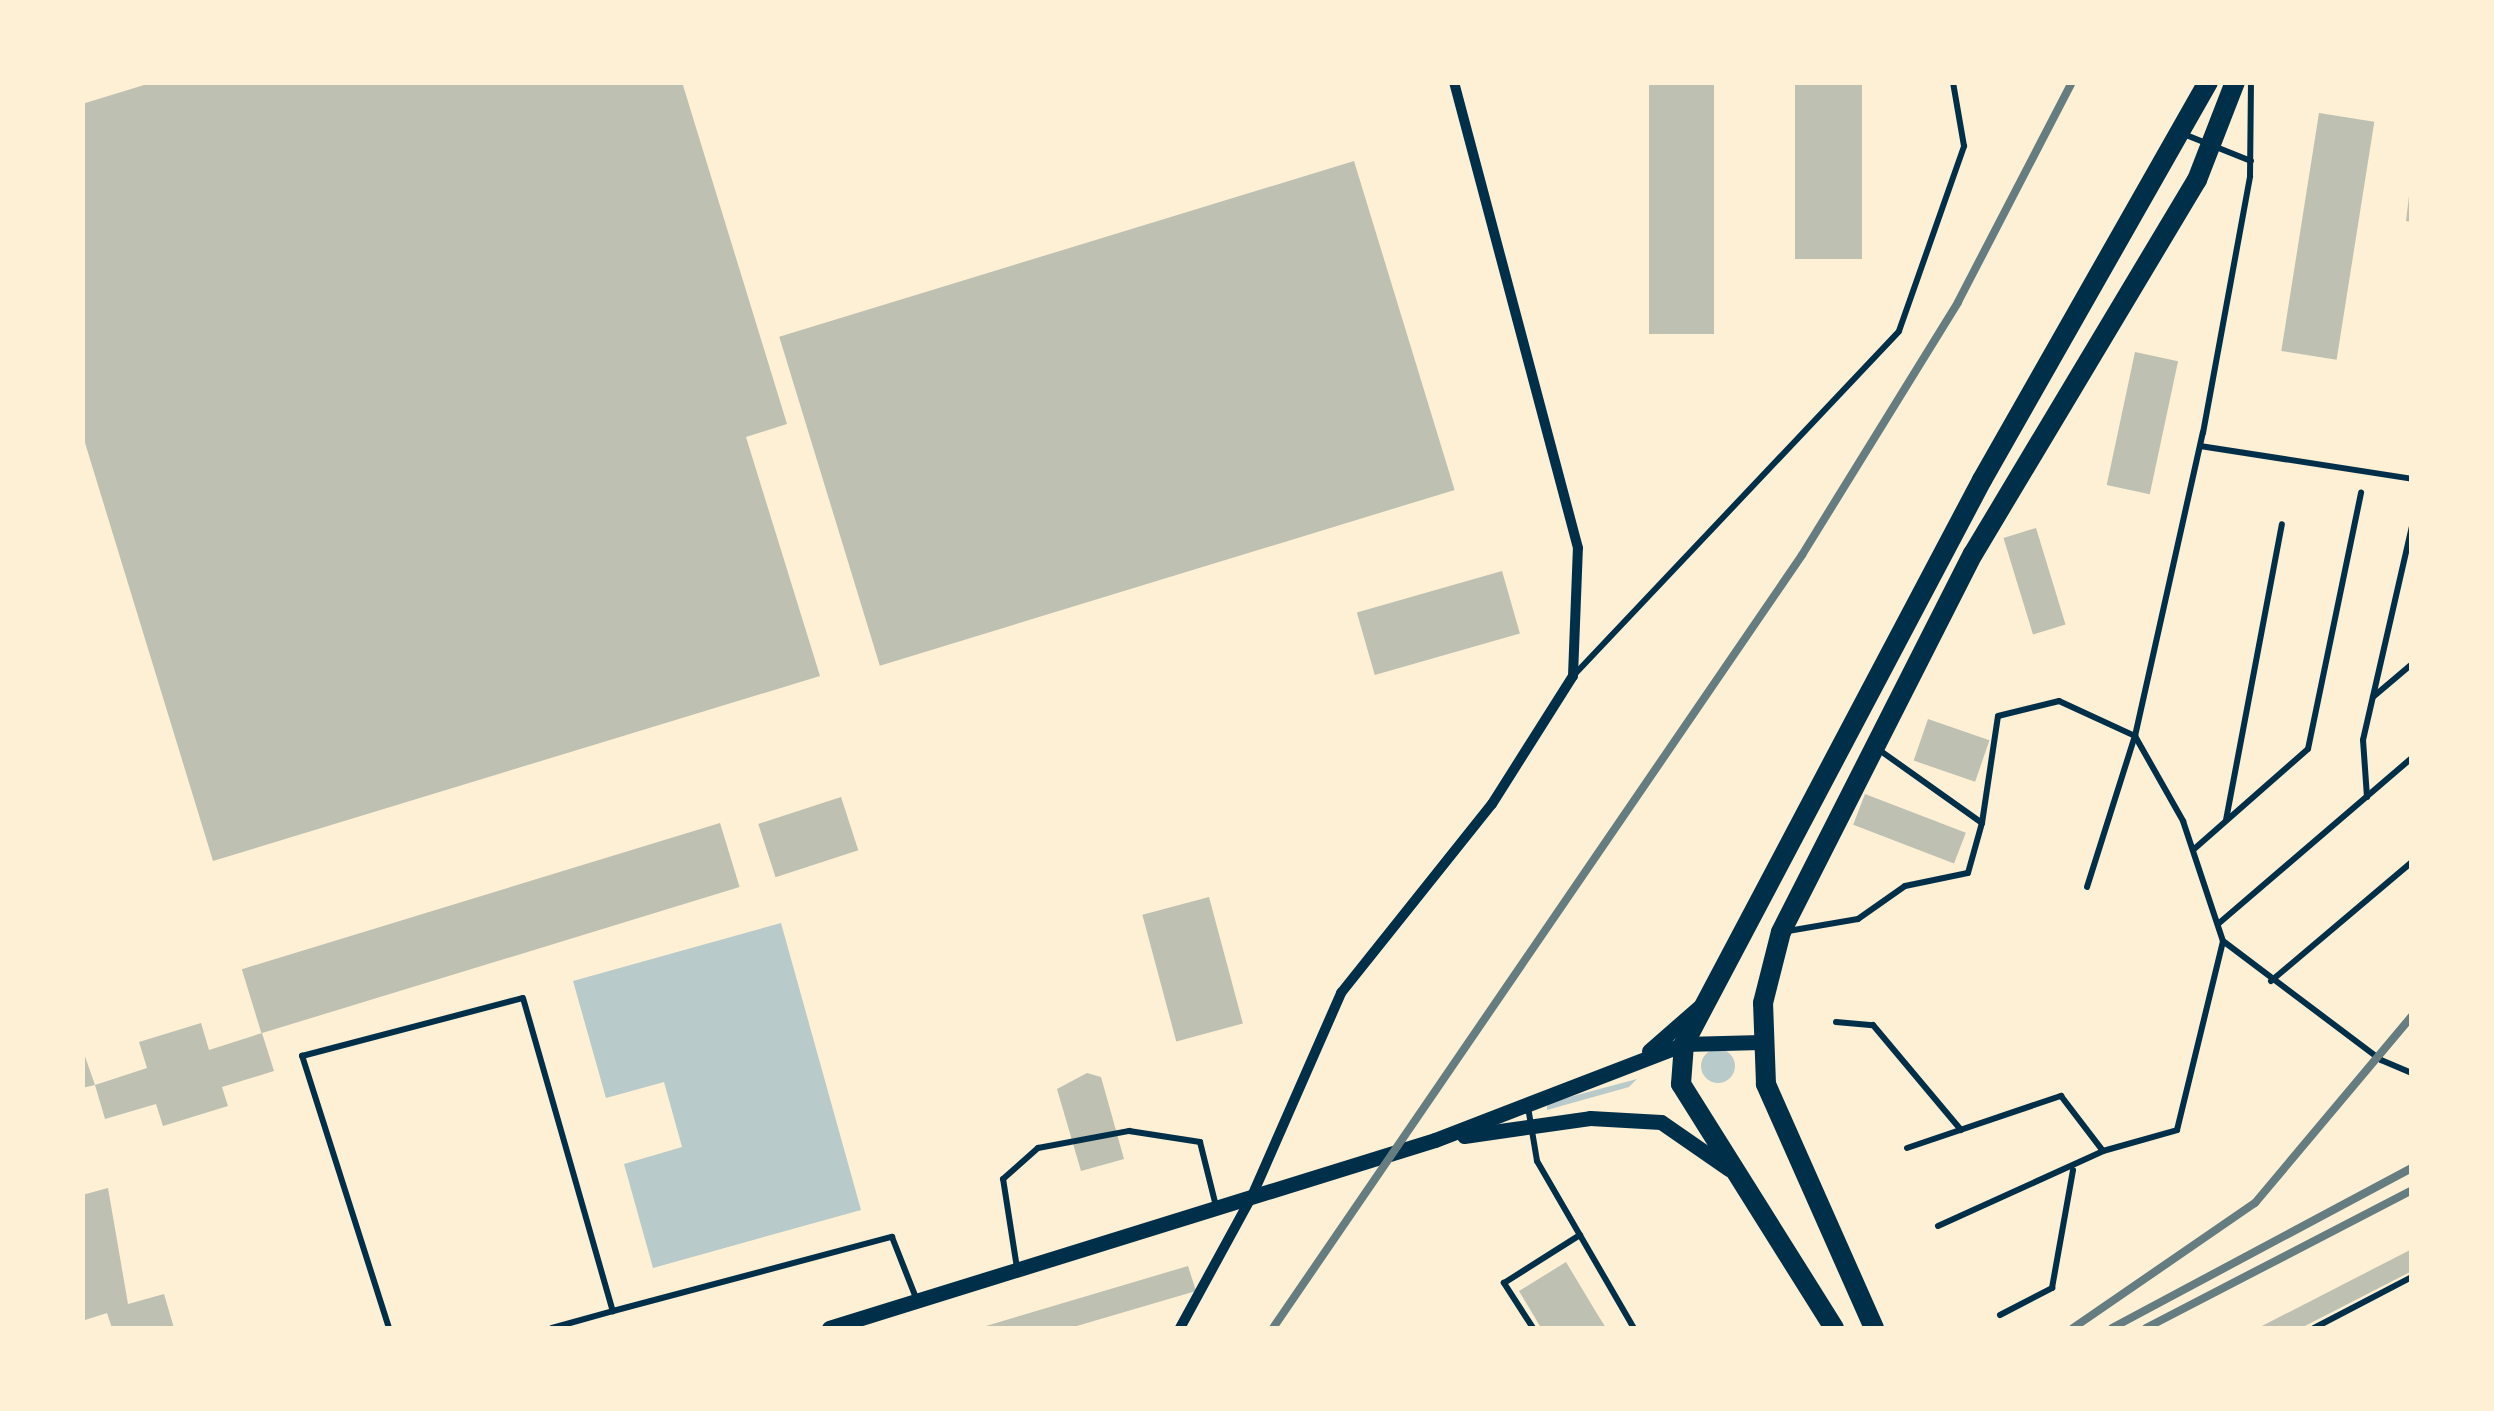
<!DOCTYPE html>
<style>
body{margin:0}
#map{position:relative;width:2494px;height:1411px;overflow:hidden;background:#fdf0d5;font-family:"Alegreya Sans",sans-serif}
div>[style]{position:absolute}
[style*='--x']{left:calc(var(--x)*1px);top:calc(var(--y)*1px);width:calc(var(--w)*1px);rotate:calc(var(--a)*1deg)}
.green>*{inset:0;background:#b9caca}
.round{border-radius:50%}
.building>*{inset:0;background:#bec0b2;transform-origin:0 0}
.service>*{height:6px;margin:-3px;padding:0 3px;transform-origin:3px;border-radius:3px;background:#003049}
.minor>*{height:10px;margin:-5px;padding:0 5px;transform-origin:5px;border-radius:5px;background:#003049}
.tertiary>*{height:15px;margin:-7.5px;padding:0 7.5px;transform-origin:7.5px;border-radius:7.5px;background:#003049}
.primary>*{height:20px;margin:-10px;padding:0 10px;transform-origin:10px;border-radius:10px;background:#003049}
.rail>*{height:8px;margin:-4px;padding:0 4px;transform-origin:4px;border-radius:4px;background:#657d81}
span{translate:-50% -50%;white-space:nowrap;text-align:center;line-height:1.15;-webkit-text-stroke:8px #fdf0d5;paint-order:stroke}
.frame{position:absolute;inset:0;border:85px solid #fdf0d5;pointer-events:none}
</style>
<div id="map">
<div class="green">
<i style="clip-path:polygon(781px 923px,861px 1210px,653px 1268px,624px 1164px,682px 1147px,664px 1082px,606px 1098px,573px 981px)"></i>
<i class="round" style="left:1701px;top:1049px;width:34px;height:34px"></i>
<i style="clip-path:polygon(1637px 1079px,1629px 1087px,1547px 1110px,1547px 1103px)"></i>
</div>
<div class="building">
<i style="clip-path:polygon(154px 82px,682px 82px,787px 424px,746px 437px,820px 676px,213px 861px,82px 433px,82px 104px)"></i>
<i style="left:1649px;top:82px;width:65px;height:252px"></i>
<i style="left:1795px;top:82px;width:67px;height:177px"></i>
<i style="left:2319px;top:113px;width:56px;height:241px;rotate:9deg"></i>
<i style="left:1354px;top:161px;width:344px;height:601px;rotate:73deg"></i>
<i style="clip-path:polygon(2409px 196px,2412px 196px,2412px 222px,2406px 221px)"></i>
<i style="left:2135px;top:352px;width:44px;height:136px;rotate:12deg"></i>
<i style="left:2036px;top:528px;width:101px;height:34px;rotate:73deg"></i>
<i style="left:1502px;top:571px;width:65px;height:151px;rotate:74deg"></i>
<i style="left:1928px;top:719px;width:65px;height:44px;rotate:19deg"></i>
<i style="left:1865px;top:794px;width:108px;height:33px;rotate:21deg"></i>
<i style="left:841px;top:797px;width:56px;height:87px;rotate:72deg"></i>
<i style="left:720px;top:823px;width:67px;height:500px;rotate:73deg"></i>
<i style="left:1209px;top:897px;width:131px;height:69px;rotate:75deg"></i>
<i style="clip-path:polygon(201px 1023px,209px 1050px,262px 1033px,274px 1071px,222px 1087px,228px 1106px,163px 1126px,156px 1104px,105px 1119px,95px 1085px,147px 1068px,139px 1042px)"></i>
<i style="clip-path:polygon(82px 1048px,95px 1085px,82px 1088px)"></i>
<i style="clip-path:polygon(1087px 1073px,1101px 1077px,1124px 1159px,1081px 1171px,1057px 1089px)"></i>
<i style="clip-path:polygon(108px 1188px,128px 1304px,164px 1294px,174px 1328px,112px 1328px,107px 1313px,82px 1321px,82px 1195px)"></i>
<i style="clip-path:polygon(2412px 1249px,2412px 1271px,2301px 1328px,2258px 1328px)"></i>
<i style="clip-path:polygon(1566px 1262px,1596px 1312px,1606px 1328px,1541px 1328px,1534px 1316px,1519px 1291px)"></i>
<i style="clip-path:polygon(1188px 1266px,1196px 1291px,1070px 1328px,979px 1328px)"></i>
</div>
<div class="service">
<i style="--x:2186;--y:135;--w:70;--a:21.8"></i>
<i style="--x:2200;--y:446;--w:215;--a:8.8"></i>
<i style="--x:1574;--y:675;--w:473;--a:-46.6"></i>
<i style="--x:1899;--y:331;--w:196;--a:-70.6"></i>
<i style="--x:1964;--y:146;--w:65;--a:-99.8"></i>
<i style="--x:2373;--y:697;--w:51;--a:-40.2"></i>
<i style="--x:2367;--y:797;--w:57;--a:-94"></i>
<i style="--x:2363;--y:740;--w:220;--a:-77.1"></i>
<i style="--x:2226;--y:820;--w:301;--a:-79.3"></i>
<i style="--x:1982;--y:823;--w:108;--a:-81.5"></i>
<i style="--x:1998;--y:716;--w:63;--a:-13.8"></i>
<i style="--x:2059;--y:701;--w:84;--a:24.7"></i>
<i style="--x:2135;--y:736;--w:98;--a:60.5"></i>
<i style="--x:2183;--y:821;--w:126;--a:71.6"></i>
<i style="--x:2223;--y:941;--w:198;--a:37"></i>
<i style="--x:2381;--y:1060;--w:34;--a:23"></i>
<i style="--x:2193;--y:850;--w:153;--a:-41.3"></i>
<i style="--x:2308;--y:749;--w:262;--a:-78.3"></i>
<i style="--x:2087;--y:887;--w:158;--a:-72.4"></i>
<i style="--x:2135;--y:736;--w:311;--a:-77.4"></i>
<i style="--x:2203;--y:433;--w:261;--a:-79.6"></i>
<i style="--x:2250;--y:176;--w:94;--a:-89.4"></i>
<i style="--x:2218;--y:924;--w:255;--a:-40.6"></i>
<i style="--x:1788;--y:931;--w:71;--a:-9.7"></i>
<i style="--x:1858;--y:919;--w:57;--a:-35.1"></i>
<i style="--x:1905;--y:886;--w:64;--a:-11.7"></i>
<i style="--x:1968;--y:873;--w:52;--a:-74.4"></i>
<i style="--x:1982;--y:823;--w:128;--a:-144.6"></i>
<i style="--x:2271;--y:981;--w:185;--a:-40.2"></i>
<i style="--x:1836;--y:1022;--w:37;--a:5"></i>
<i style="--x:1873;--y:1025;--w:137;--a:50"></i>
<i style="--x:1528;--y:1107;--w:55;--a:80.5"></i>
<i style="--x:1537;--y:1161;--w:193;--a:59.9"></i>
<i style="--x:1907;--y:1148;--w:163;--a:-18.7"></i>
<i style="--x:2061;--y:1096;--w:69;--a:52.6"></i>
<i style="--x:1938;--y:1226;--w:181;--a:-24.4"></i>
<i style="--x:2103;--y:1151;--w:77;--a:-15.8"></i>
<i style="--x:2177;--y:1130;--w:194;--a:-76.3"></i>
<i style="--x:1017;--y:1268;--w:90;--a:-98.9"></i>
<i style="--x:1003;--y:1179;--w:47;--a:-41.5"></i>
<i style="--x:1038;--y:1148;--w:93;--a:-10.6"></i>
<i style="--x:1129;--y:1131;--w:72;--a:8.8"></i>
<i style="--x:1200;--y:1142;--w:66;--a:76"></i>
<i style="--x:2000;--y:1315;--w:59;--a:-27.4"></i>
<i style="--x:2052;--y:1288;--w:120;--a:-79.9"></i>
<i style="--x:389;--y:1328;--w:286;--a:-107.7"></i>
<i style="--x:302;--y:1056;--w:228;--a:-14.7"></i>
<i style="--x:523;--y:998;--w:326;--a:74"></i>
<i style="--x:613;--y:1311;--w:289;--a:-14.9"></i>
<i style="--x:892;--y:1237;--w:66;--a:68.5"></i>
<i style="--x:552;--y:1328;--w:63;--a:-15.6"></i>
<i style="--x:1533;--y:1328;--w:54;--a:-122.8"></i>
<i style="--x:1504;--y:1283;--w:90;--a:-32.3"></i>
<i style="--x:2314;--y:1328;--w:110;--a:-27.5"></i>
</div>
<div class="minor">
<i style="--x:1180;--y:1328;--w:150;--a:-61.4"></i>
<i style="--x:1252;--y:1196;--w:222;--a:-66.3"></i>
<i style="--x:1341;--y:993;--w:242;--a:-51.4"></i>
<i style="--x:1492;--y:804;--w:151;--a:-57.7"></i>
<i style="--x:1573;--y:676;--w:128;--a:-87.8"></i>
<i style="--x:1578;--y:548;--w:482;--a:-104.9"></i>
</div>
<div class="tertiary">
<i style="--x:1649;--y:1051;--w:67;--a:-41.3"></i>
<i style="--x:1464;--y:1136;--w:127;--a:-8.1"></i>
<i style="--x:1590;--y:1118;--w:71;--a:3.2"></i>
<i style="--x:1661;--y:1122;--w:83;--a:34.7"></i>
<i style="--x:829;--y:1328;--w:634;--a:-17.24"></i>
<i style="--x:1435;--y:1140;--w:267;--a:-21.1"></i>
<i style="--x:1684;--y:1044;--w:77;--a:-1.5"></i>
</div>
<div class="primary">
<i style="--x:1834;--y:1328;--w:288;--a:-122.1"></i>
<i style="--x:1681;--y:1084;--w:40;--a:-85.7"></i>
<i style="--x:1684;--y:1044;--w:638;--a:-62.15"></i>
<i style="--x:1982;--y:480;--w:458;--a:-60.4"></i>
<i style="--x:1874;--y:1328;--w:267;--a:-113.9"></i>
<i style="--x:1766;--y:1084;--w:81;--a:-92.1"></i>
<i style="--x:1763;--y:1003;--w:73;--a:-75.8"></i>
<i style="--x:1781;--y:932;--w:424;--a:-63.1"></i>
<i style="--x:1973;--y:554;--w:436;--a:-59.1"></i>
<i style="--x:2197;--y:180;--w:105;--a:-68.8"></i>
</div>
<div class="rail">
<i style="--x:1273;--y:1328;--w:937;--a:-55.61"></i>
<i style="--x:1802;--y:555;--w:297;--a:-58.3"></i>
<i style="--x:1958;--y:302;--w:248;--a:-62.6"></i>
<i style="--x:2073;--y:1328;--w:221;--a:-34.5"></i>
<i style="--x:2255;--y:1203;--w:244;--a:-50"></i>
<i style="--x:2112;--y:1328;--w:340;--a:-28.1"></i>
<i style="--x:2146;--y:1328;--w:300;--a:-27.4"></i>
</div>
<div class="frame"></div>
</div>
